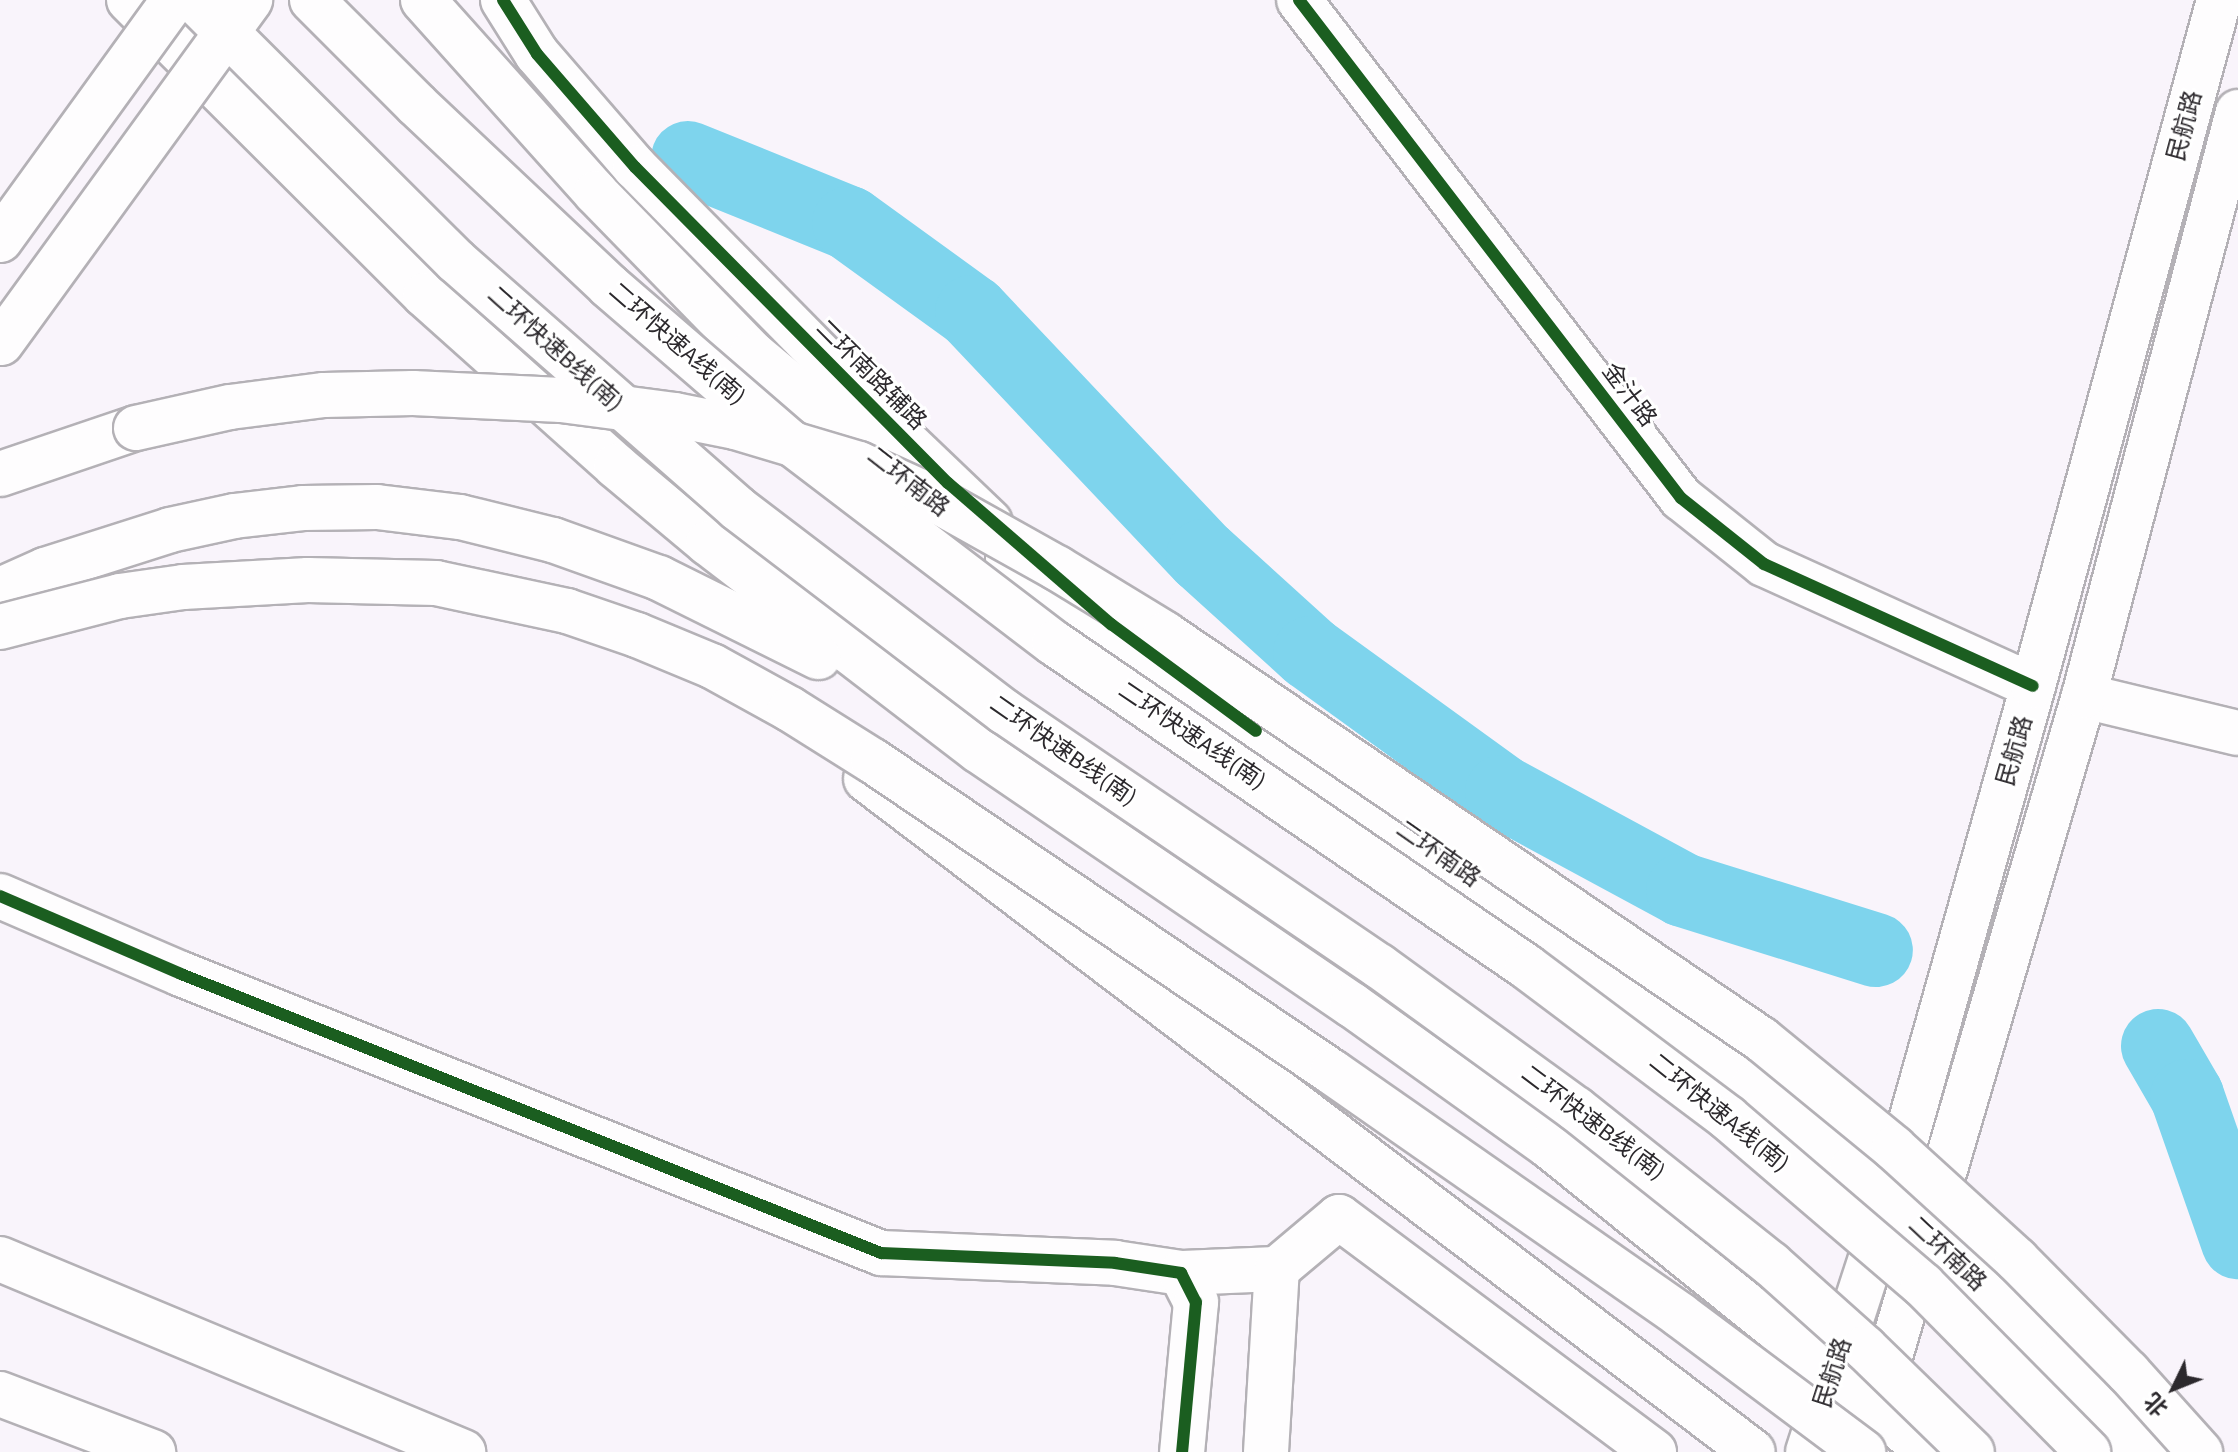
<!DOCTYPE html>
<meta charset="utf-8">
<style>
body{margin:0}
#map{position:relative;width:2238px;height:1452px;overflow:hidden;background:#f9f4fb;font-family:"Source Sans 3","Noto Sans SC",sans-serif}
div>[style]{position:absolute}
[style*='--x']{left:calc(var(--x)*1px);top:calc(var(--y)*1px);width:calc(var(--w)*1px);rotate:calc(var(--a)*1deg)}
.river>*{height:74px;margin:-37px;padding:0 37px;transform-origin:37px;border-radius:37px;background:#7ed4ed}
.roads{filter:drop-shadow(2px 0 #b4b1b6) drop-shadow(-2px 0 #b4b1b6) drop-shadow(0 2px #b4b1b6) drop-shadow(0 -2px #b4b1b6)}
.street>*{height:44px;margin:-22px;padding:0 22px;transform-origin:22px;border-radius:22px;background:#fefdfe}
.secondary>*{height:44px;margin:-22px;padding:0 22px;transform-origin:22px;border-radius:22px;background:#fefdfe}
.primary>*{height:44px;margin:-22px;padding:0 22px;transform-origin:22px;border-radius:22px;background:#fefdfe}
.highway>*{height:44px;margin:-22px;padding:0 22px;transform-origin:22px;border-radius:22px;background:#fefdfe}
.bridges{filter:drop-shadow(2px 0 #b4b1b6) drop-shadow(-2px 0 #b4b1b6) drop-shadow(0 2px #b4b1b6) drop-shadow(0 -2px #b4b1b6)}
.primary-bridge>*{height:44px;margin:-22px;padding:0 22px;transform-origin:22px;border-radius:22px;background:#fefdfe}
.highway-bridge>*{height:44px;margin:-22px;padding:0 22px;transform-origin:22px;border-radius:22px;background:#fefdfe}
.cycleway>*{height:12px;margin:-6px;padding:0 6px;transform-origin:6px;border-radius:6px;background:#1b5e20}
span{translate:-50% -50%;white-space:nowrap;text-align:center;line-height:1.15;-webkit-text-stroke:6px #fff;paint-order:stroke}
.street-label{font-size:24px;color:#2c292d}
.north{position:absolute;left:2134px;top:1348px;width:80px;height:80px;-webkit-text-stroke:6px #fff;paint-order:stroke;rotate:227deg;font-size:22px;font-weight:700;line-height:32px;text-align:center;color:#2c292d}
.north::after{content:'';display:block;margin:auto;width:28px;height:36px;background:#2c292d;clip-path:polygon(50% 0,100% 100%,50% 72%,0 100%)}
</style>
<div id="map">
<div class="river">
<i style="--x:688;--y:158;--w:174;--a:22"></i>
<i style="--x:849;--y:223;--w:152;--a:35.9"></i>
<i style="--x:972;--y:312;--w:336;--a:46.6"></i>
<i style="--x:1203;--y:556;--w:144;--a:42.2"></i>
<i style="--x:1310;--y:653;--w:237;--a:35.9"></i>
<i style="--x:1502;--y:792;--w:206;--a:28.4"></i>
<i style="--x:1683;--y:890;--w:202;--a:17.3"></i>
<i style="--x:2158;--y:1046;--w:58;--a:59.9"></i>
<i style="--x:2187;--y:1096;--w:155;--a:70.7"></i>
</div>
<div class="roads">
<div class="street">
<i style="--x:503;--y:0;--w:64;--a:57.8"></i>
<i style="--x:537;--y:54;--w:150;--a:49.1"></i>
<i style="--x:635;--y:167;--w:382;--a:45.4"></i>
<i style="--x:903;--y:439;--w:120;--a:43.7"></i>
<i style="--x:0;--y:896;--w:197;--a:23.3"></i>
<i style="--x:181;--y:974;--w:754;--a:21.73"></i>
<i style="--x:881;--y:1253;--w:234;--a:2.4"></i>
<i style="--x:1115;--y:1263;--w:67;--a:8.6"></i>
<i style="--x:1181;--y:1273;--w:33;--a:63"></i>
<i style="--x:1196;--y:1302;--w:151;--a:95.3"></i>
<i style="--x:0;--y:1259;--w:502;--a:22.63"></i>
<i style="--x:1181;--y:1273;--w:96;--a:-2.4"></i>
<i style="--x:0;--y:1394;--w:164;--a:20.8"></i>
<i style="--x:2112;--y:1398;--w:78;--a:44"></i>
<i style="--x:1266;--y:1452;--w:183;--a:-86.6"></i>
<i style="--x:1277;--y:1269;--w:81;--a:-40"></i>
<i style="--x:1339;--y:1217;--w:393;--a:36.7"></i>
</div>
<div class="secondary">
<i style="--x:1299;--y:0;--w:628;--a:52.51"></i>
<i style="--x:1681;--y:498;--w:106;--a:38.5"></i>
<i style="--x:1764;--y:564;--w:295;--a:24.4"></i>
<i style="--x:2084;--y:696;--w:158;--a:13.5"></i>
<i style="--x:1876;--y:1404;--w:738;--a:-73.63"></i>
<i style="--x:2084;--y:696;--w:604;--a:-75.23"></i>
<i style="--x:1808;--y:1452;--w:232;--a:-72"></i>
<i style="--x:1880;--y:1231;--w:566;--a:-74.32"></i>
<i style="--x:2033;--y:686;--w:711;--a:-74.83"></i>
</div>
<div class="primary">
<i style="--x:129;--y:0;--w:418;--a:44.9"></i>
<i style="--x:425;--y:295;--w:256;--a:41.8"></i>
<i style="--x:616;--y:466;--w:120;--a:39.9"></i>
<i style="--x:708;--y:543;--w:340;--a:37.5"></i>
<i style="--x:978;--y:750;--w:453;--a:34.3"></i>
<i style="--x:1352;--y:1005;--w:242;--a:35.6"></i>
<i style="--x:1549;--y:1146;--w:488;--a:38.8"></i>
<i style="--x:423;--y:0;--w:259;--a:48.1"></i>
<i style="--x:596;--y:193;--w:223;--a:45.7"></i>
<i style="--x:752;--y:353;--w:192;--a:39.9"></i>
<i style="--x:1008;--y:558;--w:660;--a:34.7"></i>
<i style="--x:1551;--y:934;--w:253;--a:37.1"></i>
<i style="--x:1753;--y:1087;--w:128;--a:39.3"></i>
<i style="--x:1852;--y:1168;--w:151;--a:41.5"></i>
<i style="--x:1965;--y:1268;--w:132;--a:45.3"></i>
<i style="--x:2058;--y:1362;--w:120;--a:48.4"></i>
<i style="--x:0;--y:590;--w:49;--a:-24"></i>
<i style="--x:45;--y:570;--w:131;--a:-17.7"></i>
<i style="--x:170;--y:530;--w:66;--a:-12.3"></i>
<i style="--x:234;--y:516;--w:69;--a:-6.6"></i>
<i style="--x:303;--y:508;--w:74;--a:-0.8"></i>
<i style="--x:377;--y:507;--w:84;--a:6.9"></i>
<i style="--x:460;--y:517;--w:96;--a:13.9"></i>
<i style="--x:553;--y:540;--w:113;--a:19.7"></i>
<i style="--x:659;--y:578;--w:178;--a:26.4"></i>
</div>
<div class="highway">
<i style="--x:0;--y:474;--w:144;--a:-18.7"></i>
<i style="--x:866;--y:779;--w:1113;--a:37.19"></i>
</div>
</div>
<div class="bridges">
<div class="primary-bridge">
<i style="--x:0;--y:240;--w:296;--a:-54.1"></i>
<i style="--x:1;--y:343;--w:424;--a:-54"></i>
</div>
<div class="highway-bridge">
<i style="--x:194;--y:0;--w:370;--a:44.9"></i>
<i style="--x:456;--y:261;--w:374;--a:41.3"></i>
<i style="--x:737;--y:508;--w:337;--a:37.3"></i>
<i style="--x:1005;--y:712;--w:452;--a:34.2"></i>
<i style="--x:1379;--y:966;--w:243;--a:36"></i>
<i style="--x:1576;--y:1109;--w:249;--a:38.5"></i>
<i style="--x:1771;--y:1264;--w:126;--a:41.8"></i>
<i style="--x:1865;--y:1348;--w:149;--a:44.2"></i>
<i style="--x:312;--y:0;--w:148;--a:45"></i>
<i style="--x:417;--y:105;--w:264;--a:43.3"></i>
<i style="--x:609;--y:286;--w:239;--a:40.8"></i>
<i style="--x:790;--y:442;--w:332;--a:37.3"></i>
<i style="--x:1054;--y:643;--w:573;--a:34.41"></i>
<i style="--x:1527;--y:967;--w:251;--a:36.9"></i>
<i style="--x:1728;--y:1118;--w:257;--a:40.6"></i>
<i style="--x:1923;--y:1285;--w:235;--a:45.3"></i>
<i style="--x:136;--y:428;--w:96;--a:-12.6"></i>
<i style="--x:230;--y:407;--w:95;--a:-7.3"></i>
<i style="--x:324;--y:395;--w:89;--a:-1.3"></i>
<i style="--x:413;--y:393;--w:148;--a:2.7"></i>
<i style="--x:561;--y:400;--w:115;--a:7.5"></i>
<i style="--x:675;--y:415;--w:61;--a:11.3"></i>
<i style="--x:735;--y:427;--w:129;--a:16.6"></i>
<i style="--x:859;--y:464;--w:68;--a:24.3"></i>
<i style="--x:921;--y:492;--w:156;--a:29.2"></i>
<i style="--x:1057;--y:568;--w:127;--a:31.4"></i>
<i style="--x:1165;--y:634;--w:721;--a:34.2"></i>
<i style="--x:1761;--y:1039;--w:172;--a:39.3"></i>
<i style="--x:1894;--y:1148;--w:166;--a:42.3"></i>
<i style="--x:2017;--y:1260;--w:158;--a:45.3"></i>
<i style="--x:2128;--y:1372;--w:108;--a:48"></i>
<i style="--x:0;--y:627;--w:124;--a:-14.5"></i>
<i style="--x:120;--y:596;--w:64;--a:-8.1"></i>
<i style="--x:183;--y:587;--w:125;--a:-3.2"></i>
<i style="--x:308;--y:580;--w:128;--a:1.3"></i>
<i style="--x:436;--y:583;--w:134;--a:12.1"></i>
<i style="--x:567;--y:611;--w:74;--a:18.9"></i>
<i style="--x:637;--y:635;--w:81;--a:22.5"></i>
<i style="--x:712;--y:666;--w:89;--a:28.9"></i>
<i style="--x:790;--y:709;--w:98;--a:32.1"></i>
<i style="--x:873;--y:761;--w:554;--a:34.12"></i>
<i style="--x:1332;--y:1072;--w:424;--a:34.9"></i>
<i style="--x:1680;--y:1315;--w:229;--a:36.8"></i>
</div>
</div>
<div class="cycleway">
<i style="--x:503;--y:0;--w:64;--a:57.8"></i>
<i style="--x:537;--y:54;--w:150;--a:49.1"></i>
<i style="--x:635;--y:167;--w:445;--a:45.3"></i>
<i style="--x:948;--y:483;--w:216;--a:40.9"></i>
<i style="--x:1111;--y:624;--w:180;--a:36.4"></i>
<i style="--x:1299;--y:0;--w:628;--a:52.51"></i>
<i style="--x:1681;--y:498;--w:106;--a:38.5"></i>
<i style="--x:1764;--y:564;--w:295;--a:24.4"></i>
<i style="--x:0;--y:896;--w:197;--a:23.3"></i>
<i style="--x:181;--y:974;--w:754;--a:21.73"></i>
<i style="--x:881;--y:1253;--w:234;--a:2.4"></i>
<i style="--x:1115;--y:1263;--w:67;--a:8.6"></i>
<i style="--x:1181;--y:1273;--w:33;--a:63"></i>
<i style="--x:1196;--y:1302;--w:151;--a:95.3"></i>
</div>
<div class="street-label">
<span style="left:2185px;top:126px;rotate:-75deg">民航路</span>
<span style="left:677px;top:344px;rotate:41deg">二环快速A线(南)</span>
<span style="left:555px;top:349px;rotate:42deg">二环快速B线(南)</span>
<span style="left:871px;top:375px;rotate:45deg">二环南路辅路</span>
<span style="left:1629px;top:395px;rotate:53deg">金汁路</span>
<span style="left:908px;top:482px;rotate:38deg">二环南路</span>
<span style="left:1192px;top:736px;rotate:34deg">二环快速A线(南)</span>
<span style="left:1063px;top:751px;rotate:35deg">二环快速B线(南)</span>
<span style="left:2015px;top:751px;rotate:-74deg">民航路</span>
<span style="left:1438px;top:854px;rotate:35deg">二环南路</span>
<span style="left:1719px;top:1113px;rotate:39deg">二环快速A线(南)</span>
<span style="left:1593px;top:1123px;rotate:37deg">二环快速B线(南)</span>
<span style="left:1947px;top:1254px;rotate:43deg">二环南路</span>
<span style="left:1833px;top:1373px;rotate:-72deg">民航路</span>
</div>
<div class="north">北</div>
</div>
